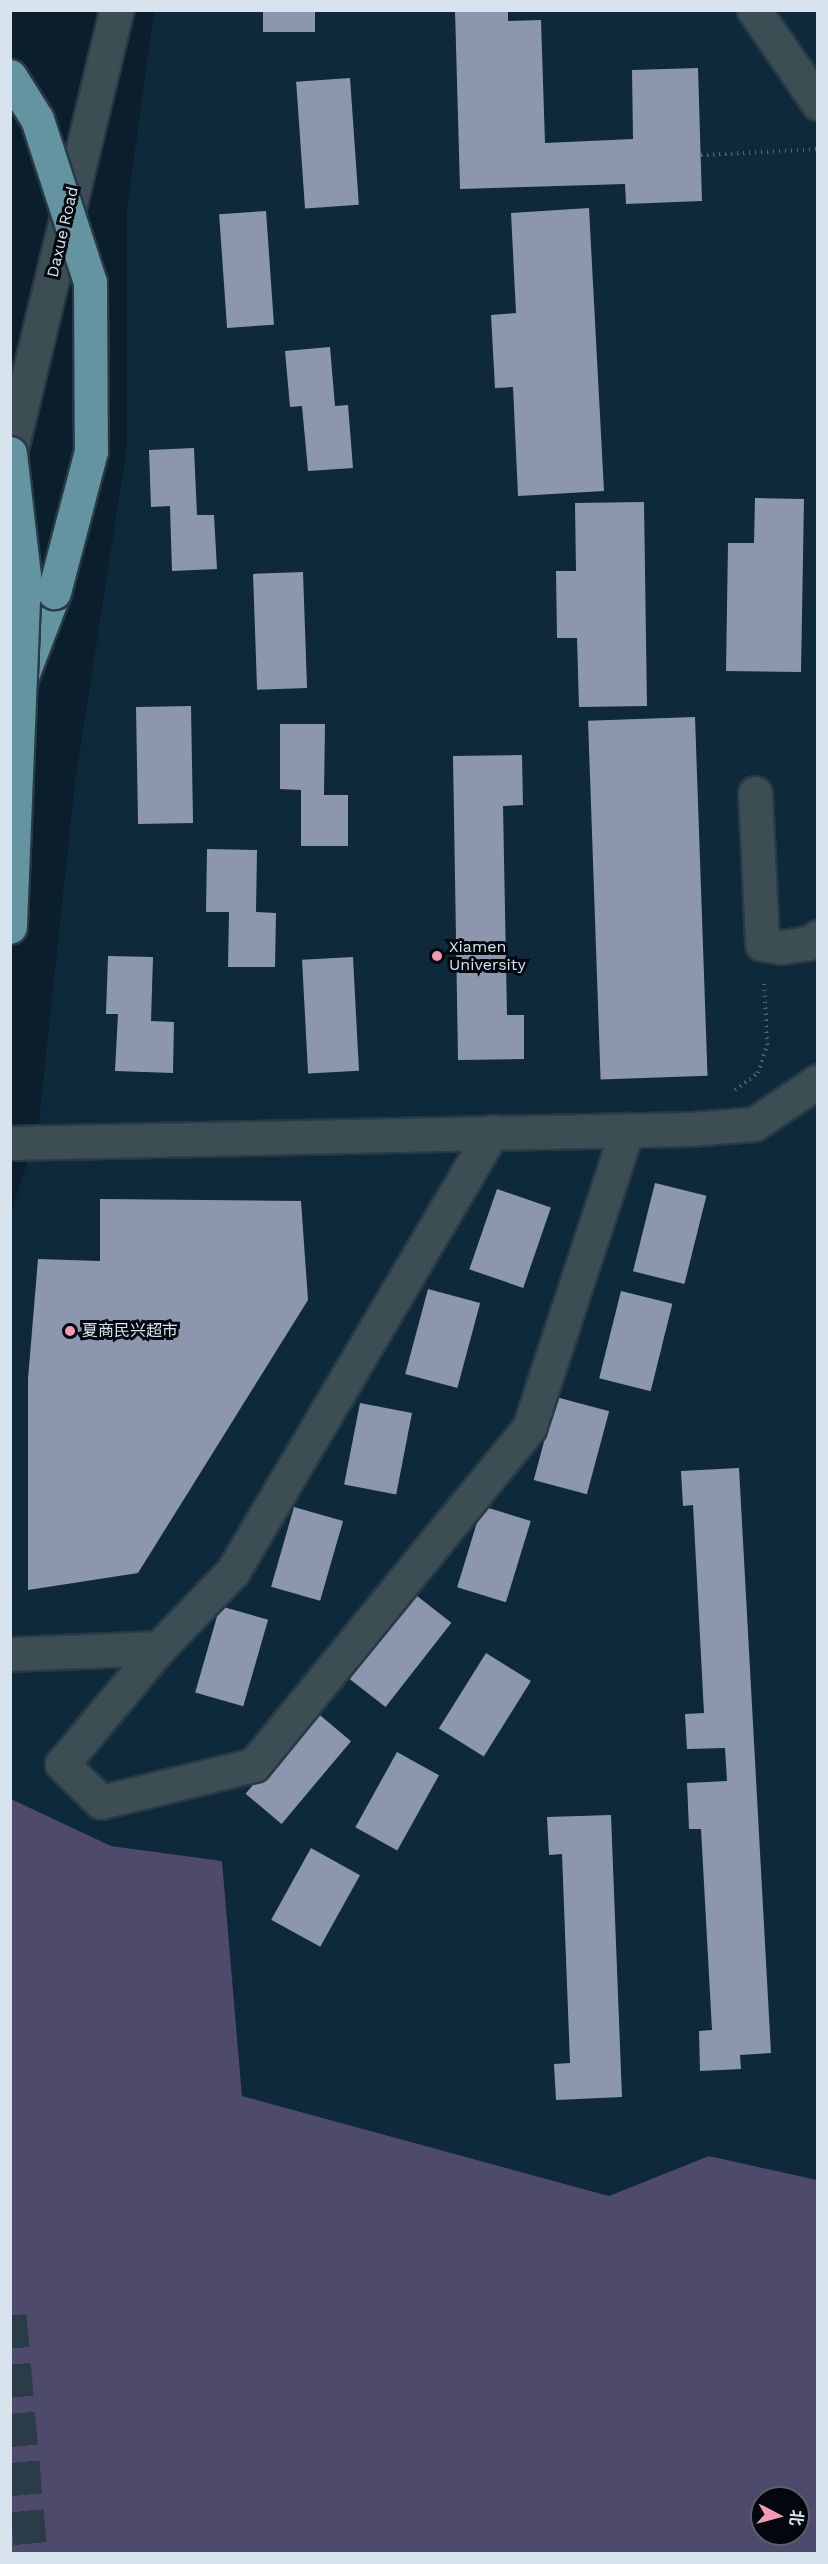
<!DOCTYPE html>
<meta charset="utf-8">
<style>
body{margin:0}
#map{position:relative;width:828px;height:2564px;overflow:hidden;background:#0a1e2b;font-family:"Work Sans","Noto Sans SC",sans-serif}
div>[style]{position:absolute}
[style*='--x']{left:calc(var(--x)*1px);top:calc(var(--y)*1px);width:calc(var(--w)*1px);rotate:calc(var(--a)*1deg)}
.built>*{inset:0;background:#0d293a}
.forest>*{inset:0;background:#4d4a6b}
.building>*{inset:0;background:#8c97ae;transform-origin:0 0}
.highway-tunnel>*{height:33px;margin-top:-16.5px;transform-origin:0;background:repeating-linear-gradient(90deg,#293c48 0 33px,transparent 0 49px)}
.path>*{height:4px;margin-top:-2px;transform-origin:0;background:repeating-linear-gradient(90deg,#536470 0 1.5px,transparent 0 6px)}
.roads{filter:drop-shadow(2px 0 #273a46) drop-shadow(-2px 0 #273a46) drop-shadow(0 2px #273a46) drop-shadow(0 -2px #273a46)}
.minor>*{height:33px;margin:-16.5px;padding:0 16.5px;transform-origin:16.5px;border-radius:16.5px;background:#3c4e53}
.highway>*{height:33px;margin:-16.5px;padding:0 16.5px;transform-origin:16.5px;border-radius:16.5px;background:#6594a1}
.bridges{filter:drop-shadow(2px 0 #273a46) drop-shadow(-2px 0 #273a46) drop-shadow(0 2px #273a46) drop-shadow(0 -2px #273a46)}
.highway-bridge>*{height:33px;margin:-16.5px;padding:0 16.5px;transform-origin:16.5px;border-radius:16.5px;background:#6594a1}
.dots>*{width:16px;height:16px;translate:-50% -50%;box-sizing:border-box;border:3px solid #02070d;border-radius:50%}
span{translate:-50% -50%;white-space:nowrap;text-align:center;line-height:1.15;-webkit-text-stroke:6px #02070d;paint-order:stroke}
.street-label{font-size:16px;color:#d7e3ed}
.poi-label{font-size:16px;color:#d7e3ed}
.left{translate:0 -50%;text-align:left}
.frame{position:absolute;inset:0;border:12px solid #d7e3ed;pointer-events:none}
.north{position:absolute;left:750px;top:2486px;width:60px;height:60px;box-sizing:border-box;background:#02070d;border:2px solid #575f67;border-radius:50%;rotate:96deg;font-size:16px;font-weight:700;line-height:24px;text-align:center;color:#d7e3ed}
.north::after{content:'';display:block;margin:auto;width:21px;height:27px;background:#f19ab3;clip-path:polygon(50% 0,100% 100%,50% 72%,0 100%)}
</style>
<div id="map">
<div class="built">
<i style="clip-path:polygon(154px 11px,817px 11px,817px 2180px,709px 2156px,609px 2196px,242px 2096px,222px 1861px,111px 1846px,11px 1799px,11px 1212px,38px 1130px,75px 782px,127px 446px,127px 209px)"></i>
</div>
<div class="forest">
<i style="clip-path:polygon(evenodd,11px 1799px,111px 1846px,222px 1861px,242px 2096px,609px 2196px,709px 2156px,817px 2180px,817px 2553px,11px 2553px,11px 1799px,762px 2498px,798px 2498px,798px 2534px,762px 2534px,762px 2498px)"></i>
</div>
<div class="building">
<i style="left:263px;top:10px;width:52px;height:22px"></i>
<i style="clip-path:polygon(455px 10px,508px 10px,508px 21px,541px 20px,545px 143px,633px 139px,632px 70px,698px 68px,702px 201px,626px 204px,625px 184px,460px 189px)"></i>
<i style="left:350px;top:78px;width:127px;height:54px;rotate:86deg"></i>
<i style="clip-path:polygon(589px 208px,604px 491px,518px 496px,513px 387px,495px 388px,491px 315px,516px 313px,511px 213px)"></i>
<i style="left:266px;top:211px;width:114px;height:47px;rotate:86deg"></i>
<i style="clip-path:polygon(330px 347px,335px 406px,348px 405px,353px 468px,308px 471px,302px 406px,290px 407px,285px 351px)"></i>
<i style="clip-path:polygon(194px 448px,197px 515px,214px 515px,217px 569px,172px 571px,170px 506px,151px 507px,149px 450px)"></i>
<i style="clip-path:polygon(755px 498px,804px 499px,801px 672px,726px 671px,728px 543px,754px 543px)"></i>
<i style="clip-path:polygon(644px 502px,647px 706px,579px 707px,577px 638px,557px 638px,556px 571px,576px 571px,575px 503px)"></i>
<i style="left:303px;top:572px;width:116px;height:50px;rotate:88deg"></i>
<i style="left:191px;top:706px;width:117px;height:55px;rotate:89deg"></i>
<i style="left:695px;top:717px;width:359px;height:107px;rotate:88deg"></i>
<i style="clip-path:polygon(280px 724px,325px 724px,324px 795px,348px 795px,348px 846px,301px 846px,301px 790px,280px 789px)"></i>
<i style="clip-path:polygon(522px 755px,523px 805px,503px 806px,507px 1015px,524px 1015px,524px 1059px,458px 1060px,453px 756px)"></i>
<i style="clip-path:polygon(207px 849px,257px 850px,256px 912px,276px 913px,275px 967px,228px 967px,229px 912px,206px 912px)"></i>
<i style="clip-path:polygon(108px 956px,153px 957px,151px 1021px,174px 1022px,173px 1073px,115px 1071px,118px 1014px,106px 1014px)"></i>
<i style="left:353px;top:957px;width:114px;height:51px;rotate:87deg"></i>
<i style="left:655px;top:1183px;width:53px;height:91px;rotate:14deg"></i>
<i style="left:497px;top:1189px;width:57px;height:85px;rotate:19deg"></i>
<i style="clip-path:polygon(100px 1199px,301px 1201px,308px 1300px,138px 1573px,28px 1590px,28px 1379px,38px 1259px,100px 1261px)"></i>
<i style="left:428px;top:1289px;width:54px;height:88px;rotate:15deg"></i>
<i style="left:621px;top:1291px;width:53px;height:90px;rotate:14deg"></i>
<i style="left:556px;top:1397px;width:55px;height:86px;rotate:15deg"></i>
<i style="left:360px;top:1403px;width:53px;height:83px;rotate:11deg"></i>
<i style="clip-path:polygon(739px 1468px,771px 2053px,740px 2055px,741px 2069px,700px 2071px,699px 2031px,712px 2030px,701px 1829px,689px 1829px,687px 1783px,727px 1781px,725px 1748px,687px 1749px,685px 1714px,704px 1713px,693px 1505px,683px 1506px,681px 1471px)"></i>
<i style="left:482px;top:1506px;width:51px;height:85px;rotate:17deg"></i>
<i style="left:294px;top:1507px;width:51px;height:83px;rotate:16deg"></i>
<i style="left:412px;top:1592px;width:50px;height:107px;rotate:38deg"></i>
<i style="left:220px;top:1606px;width:50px;height:90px;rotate:16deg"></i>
<i style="left:486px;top:1653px;width:53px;height:89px;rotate:32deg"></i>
<i style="left:315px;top:1711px;width:47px;height:108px;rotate:40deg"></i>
<i style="left:397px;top:1752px;width:48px;height:86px;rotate:29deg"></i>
<i style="clip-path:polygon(611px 1815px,622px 2097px,556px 2100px,554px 2064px,570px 2063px,562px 1854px,549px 1855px,547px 1817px)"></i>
<i style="left:311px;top:1848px;width:56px;height:82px;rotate:29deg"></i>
</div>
<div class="highway-tunnel">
<i style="--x:10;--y:2315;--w:240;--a:85"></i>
</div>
<div class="path">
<i style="--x:701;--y:155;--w:117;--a:-2.9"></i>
<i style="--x:735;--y:1090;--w:29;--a:-36"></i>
<i style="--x:758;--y:1073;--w:29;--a:-72"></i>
<i style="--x:767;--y:1045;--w:64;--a:-92.7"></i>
</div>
<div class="roads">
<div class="minor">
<i style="--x:754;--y:10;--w:113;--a:55.5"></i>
<i style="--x:10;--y:453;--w:456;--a:-76.5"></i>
<i style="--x:755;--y:793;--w:151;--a:87.3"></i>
<i style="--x:762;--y:944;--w:19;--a:9"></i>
<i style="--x:781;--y:947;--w:28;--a:-8"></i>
<i style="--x:809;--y:943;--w:11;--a:-34"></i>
<i style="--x:10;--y:1143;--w:681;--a:-1.18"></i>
<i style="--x:691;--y:1129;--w:63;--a:-4.5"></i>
<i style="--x:754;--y:1124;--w:77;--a:-33.9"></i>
<i style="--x:159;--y:1648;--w:151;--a:129.9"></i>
<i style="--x:62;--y:1764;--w:54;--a:44.3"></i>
<i style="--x:101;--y:1802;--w:157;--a:-13.6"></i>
<i style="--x:254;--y:1765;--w:435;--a:-50.8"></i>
<i style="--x:529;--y:1428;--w:314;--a:-71.8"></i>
<i style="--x:10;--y:1654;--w:149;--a:-2.3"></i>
<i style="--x:159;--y:1648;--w:107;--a:-46.1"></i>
<i style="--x:233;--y:1571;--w:510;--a:-59.46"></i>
</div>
<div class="highway">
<i style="--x:22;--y:676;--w:90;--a:-69.1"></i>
</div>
</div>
<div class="bridges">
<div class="highway-bridge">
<i style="--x:10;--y:76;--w:51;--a:57.9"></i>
<i style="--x:37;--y:119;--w:171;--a:72"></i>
<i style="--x:90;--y:282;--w:169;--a:89.7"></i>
<i style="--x:91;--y:451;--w:146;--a:104.7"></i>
<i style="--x:10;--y:453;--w:123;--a:83.5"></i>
<i style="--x:24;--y:575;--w:352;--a:92.3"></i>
</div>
</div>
<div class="dots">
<i style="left:437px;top:956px;background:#f19ab3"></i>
<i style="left:70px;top:1331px;background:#f19ab3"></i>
</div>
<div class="street-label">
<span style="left:63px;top:232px;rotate:-77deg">Daxue Road</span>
</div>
<div class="poi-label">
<span class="left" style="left:449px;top:956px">Xiamen<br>University</span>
<span class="left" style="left:82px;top:1331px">夏商民兴超市</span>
</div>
<div class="frame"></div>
<div class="north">北</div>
</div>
